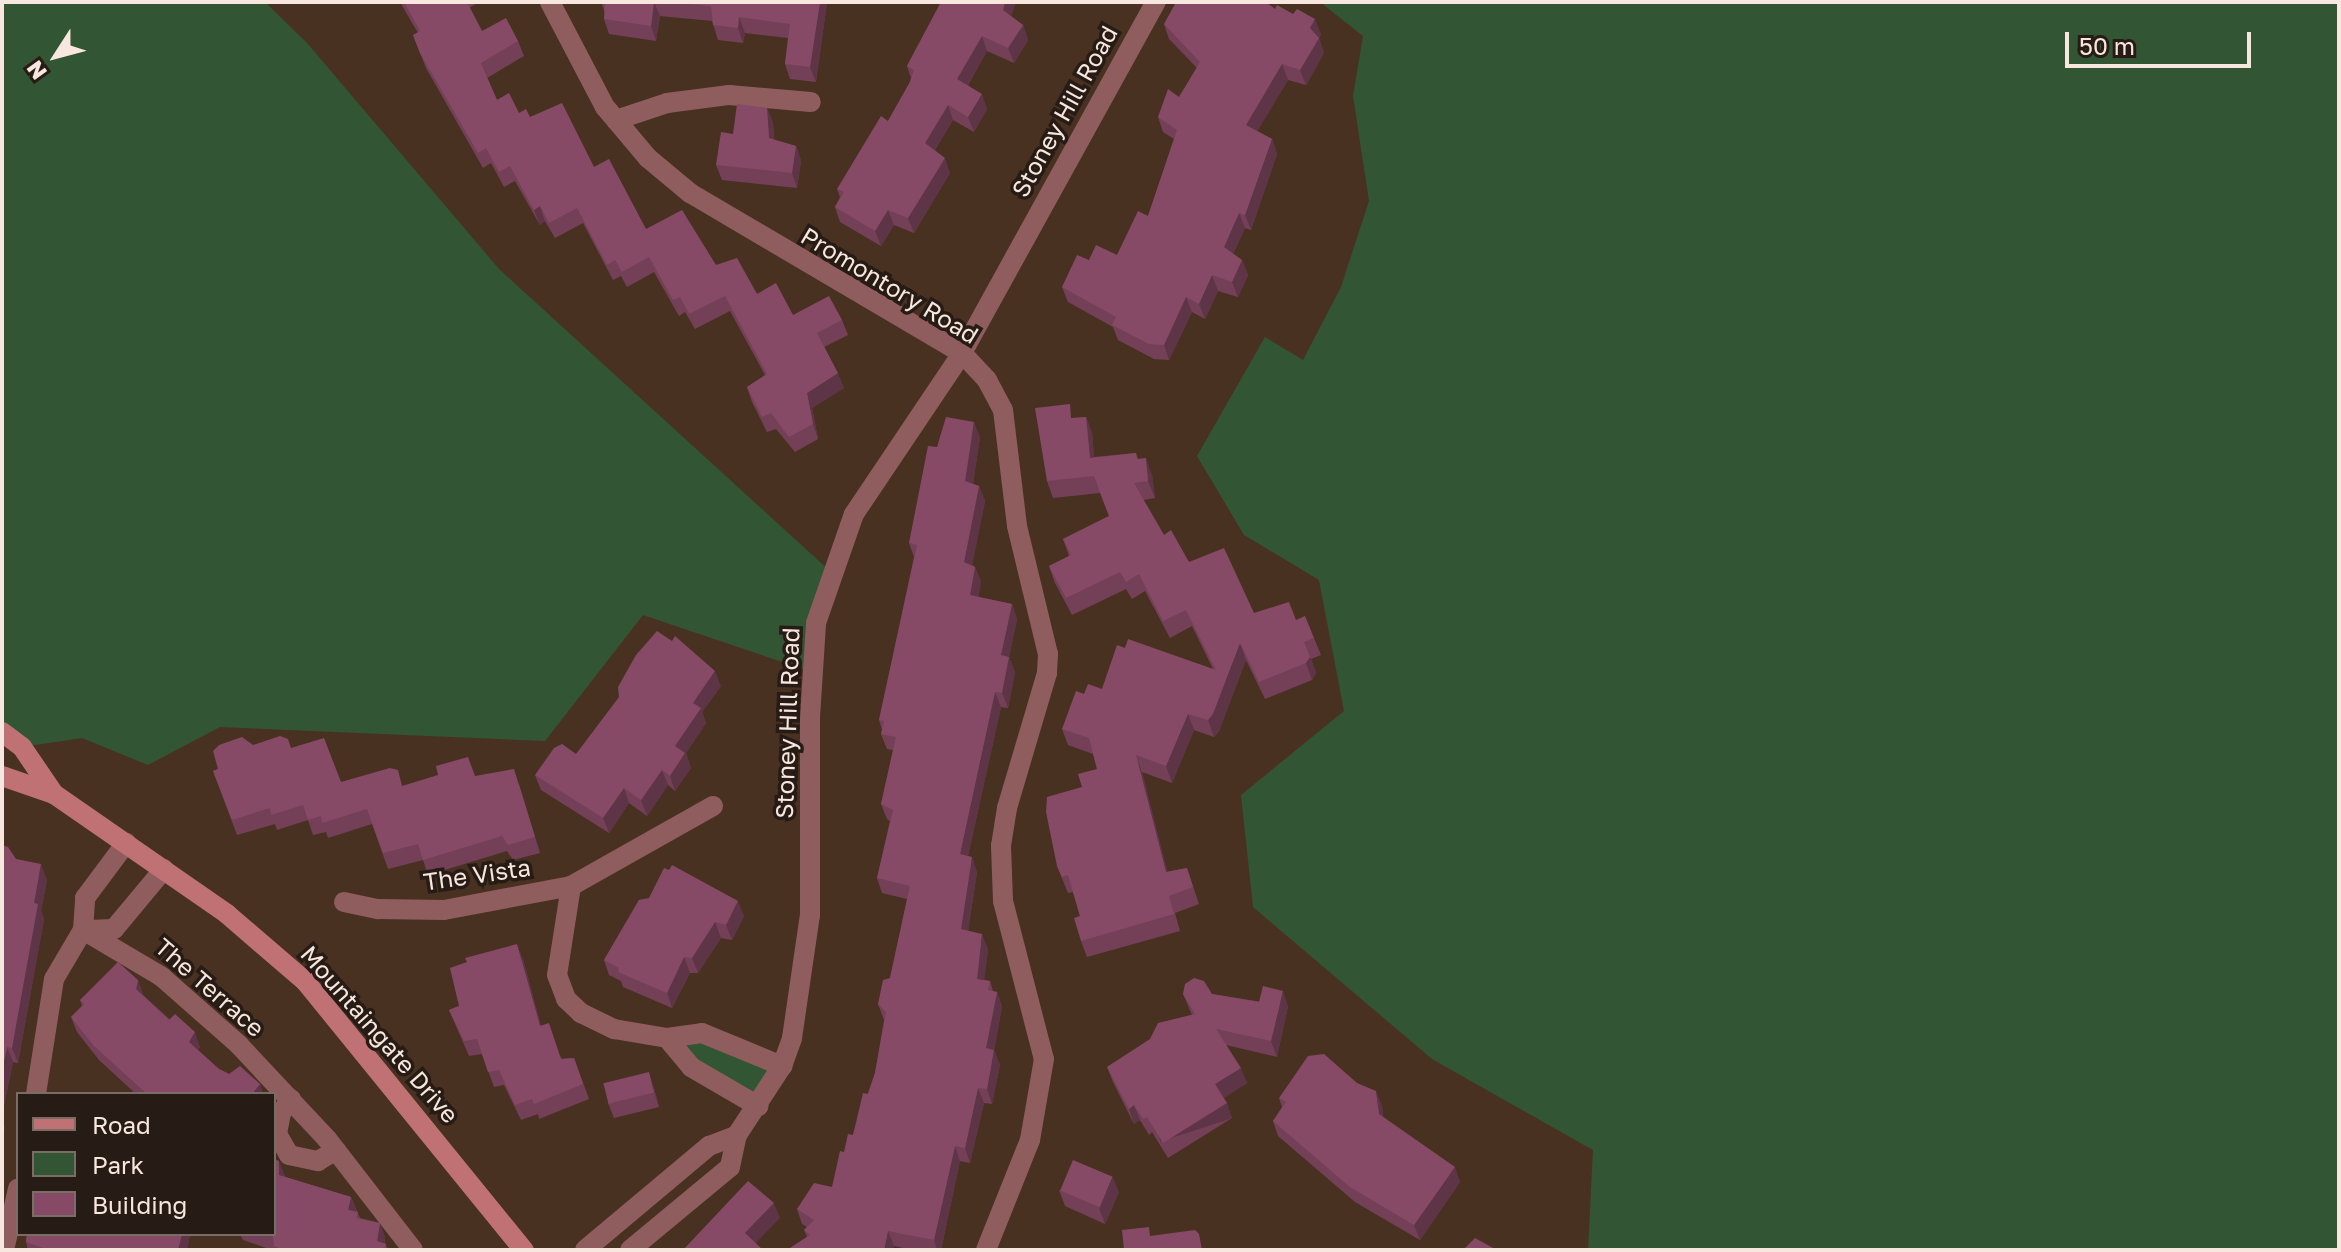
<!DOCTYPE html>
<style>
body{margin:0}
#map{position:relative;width:2341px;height:1252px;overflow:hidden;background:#493122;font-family:"Golos Text",sans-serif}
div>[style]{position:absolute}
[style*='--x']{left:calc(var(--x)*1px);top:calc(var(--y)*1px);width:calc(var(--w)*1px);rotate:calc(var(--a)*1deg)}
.green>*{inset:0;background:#325633}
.street>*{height:20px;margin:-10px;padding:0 10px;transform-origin:10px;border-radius:10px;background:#905d5f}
.secondary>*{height:20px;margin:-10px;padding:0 10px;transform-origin:10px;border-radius:10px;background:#c07174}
.wall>*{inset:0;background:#734058}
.shaded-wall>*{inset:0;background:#5e3447;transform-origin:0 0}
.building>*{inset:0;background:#864a66;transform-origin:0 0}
span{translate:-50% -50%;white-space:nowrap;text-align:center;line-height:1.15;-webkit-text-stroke:7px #271c15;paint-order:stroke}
.street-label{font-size:24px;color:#f7e7de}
.frame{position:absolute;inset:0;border:4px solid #f7e7de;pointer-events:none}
.legend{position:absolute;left:16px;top:1092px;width:260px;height:144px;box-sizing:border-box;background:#271c15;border:2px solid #7a6d65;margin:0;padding:10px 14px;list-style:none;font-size:24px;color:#f7e7de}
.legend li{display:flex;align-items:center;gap:16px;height:40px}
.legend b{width:40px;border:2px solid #7a6d65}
.north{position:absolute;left:16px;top:16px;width:80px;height:80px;-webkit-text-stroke:6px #271c15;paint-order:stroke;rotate:234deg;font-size:22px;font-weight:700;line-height:32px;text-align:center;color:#f7e7de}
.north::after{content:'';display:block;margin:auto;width:28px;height:36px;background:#f7e7de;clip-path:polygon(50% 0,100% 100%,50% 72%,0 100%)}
.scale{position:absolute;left:2065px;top:32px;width:186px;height:36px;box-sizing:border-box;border:4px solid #f7e7de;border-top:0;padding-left:10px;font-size:24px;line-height:28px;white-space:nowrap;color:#f7e7de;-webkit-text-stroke:6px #271c15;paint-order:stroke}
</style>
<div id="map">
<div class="green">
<i style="clip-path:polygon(2px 2px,265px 2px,307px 43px,499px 269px,832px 573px,812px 672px,643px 615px,545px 741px,220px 727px,148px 765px,82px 738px,22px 747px,2px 732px)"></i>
<i style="clip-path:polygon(1320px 2px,2339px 2px,2339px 1250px,1588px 1250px,1593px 1150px,1432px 1059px,1253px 907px,1241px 795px,1344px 711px,1319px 580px,1244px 535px,1197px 456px,1265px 337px,1303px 360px,1341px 287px,1369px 201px,1353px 96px,1363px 36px)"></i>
<i style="clip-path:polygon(702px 1033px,782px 1066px,758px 1106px,667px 1038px)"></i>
</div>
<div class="street">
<i style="--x:550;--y:2;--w:119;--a:62.4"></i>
<i style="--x:605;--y:107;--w:67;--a:49.9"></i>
<i style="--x:648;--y:158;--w:55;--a:39.8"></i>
<i style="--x:690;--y:193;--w:316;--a:30.5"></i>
<i style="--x:962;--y:353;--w:37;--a:47"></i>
<i style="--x:987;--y:380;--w:34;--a:62"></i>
<i style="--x:1003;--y:410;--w:117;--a:83.1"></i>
<i style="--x:1017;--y:526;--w:132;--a:76.4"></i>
<i style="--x:1048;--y:654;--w:19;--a:93"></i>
<i style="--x:1047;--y:673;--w:141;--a:106.5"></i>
<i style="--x:1007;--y:808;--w:38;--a:99"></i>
<i style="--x:1001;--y:846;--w:55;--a:87.9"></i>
<i style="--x:1003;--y:901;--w:163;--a:75.5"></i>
<i style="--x:1044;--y:1059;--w:82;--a:99.8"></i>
<i style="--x:1030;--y:1140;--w:118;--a:111.8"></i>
<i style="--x:616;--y:120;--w:54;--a:-18.4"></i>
<i style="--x:667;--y:103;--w:63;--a:-7.4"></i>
<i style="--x:729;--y:95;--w:82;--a:4.9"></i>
<i style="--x:571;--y:886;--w:90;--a:98.9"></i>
<i style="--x:557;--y:975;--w:26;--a:69"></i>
<i style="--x:566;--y:999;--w:21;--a:43"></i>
<i style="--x:581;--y:1013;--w:37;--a:26"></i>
<i style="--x:614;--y:1029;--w:54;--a:9.6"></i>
<i style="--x:667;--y:1038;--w:35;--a:-8"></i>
<i style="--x:702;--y:1033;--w:87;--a:22.4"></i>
<i style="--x:344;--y:902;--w:35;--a:12"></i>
<i style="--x:378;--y:909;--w:66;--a:0.9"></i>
<i style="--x:444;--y:910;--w:129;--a:-10.7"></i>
<i style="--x:571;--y:886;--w:163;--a:-29.4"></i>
<i style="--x:83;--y:930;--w:92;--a:30.7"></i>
<i style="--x:162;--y:977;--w:103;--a:41.4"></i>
<i style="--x:239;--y:1045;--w:129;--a:46.9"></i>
<i style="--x:327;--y:1139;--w:140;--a:52.2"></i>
<i style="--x:87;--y:930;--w:27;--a:-2"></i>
<i style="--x:114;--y:929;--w:78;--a:-50.2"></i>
<i style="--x:667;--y:1038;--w:38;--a:50"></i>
<i style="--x:691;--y:1067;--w:78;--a:30.2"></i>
<i style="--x:36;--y:1094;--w:116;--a:-81.1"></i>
<i style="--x:54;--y:979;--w:57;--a:-59.4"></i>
<i style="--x:83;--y:930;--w:32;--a:-86"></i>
<i style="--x:85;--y:898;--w:69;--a:-53.3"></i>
<i style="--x:291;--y:1099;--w:17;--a:126"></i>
<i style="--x:281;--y:1113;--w:21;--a:101"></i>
<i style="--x:277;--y:1134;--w:24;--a:60"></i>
<i style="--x:289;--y:1155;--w:30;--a:12"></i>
<i style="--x:318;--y:1161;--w:21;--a:-31"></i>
<i style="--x:4;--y:1250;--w:63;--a:-77.1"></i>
<i style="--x:585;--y:1250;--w:162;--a:-40"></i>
<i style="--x:709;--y:1146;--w:30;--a:-21"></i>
<i style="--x:630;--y:1250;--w:130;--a:-39.7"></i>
<i style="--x:730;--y:1167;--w:33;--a:-78"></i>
<i style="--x:737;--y:1135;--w:82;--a:-56.9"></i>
<i style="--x:782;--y:1066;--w:30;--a:-70"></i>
<i style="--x:792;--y:1038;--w:124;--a:-81.7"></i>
<i style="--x:810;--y:915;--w:198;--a:-90"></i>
<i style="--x:810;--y:717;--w:94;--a:-86.3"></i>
<i style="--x:816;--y:623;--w:115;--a:-70.8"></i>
<i style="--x:854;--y:514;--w:194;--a:-56.1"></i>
<i style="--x:962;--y:353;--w:401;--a:-61.1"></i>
</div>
<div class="secondary">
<i style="--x:2;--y:732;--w:25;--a:37"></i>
<i style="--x:22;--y:747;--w:57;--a:55.8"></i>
<i style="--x:2;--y:776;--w:55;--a:19.1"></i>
<i style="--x:54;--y:794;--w:211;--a:34.7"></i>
<i style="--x:227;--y:914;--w:103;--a:40.7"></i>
<i style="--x:305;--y:981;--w:347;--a:50.9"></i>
</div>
<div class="wall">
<i style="clip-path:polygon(400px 2px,479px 2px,469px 8px,482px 31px,518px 41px,524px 56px,487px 78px,497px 100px,519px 113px,530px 117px,594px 167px,646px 229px,716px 265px,757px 294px,793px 315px,842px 320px,848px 335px,824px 347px,844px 388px,812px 408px,818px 439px,795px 452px,776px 429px,767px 432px,752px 402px,747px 387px,765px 375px,730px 311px,695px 329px,685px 312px,679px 316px,654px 272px,627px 287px,621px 276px,613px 280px,583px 223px,555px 238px,545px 221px,540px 225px,515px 181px,504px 187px,491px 163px,483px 168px,426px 68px,413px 35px,418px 33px)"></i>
<i style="clip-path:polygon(601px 2px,827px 2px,816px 82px,790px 79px,785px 64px,788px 38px,745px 33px,743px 43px,718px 40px,712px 21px,660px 16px,656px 41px,609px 34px,604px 19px,605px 13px)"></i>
<i style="clip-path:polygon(941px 2px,1016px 2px,1011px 16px,1023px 25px,1028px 40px,1014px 63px,987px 51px,968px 85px,987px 109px,974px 132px,953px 120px,935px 150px,950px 173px,914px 233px,894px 225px,881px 246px,840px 222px,835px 207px,840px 197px,837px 189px,888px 121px,910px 82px,911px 78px,907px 66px)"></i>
<i style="clip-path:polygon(1191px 4px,1275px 9px,1321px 34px,1319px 38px,1324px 53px,1306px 85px,1288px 80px,1257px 131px,1272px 139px,1277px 154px,1251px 230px,1245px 228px,1233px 254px,1242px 260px,1248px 275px,1238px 297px,1218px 291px,1205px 319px,1192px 312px,1169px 360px,1154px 359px,1118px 340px,1113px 327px,1068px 302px,1062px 287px,1089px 260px,1117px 255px,1148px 216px,1174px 139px,1163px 132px,1158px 117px,1179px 97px,1197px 68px,1169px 39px,1164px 24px)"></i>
<i style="clip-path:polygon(767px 108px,773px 123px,774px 140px,796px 146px,801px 161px,797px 188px,722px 180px,716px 165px,733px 134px)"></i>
<i style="clip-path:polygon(1086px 417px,1092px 433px,1094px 457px,1136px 453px,1138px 459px,1152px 475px,1155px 498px,1143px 500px,1164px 535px,1189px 562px,1254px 613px,1296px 620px,1314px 638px,1321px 655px,1311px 659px,1316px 673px,1312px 680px,1265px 699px,1246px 660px,1219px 731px,1214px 737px,1194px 730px,1172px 783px,1142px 772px,1167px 872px,1187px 868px,1199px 904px,1175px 913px,1180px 931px,1087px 957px,1081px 941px,1080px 916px,1073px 892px,1068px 893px,1057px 866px,1082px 787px,1097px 769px,1093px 754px,1068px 745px,1062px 729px,1084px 694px,1102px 689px,1125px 648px,1213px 669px,1192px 626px,1170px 638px,1145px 591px,1132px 599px,1126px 589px,1072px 615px,1055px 583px,1049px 566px,1069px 556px,1063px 539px,1109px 516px,1100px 493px,1053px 498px,1047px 481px,1075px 418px)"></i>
<i style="clip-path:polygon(980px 437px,973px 484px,979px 486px,985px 501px,972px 565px,975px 567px,981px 582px,978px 597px,1012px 604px,1017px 619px,1009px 657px,1015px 672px,1008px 708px,1001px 707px,968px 856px,977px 872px,968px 931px,988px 949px,984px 980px,990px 981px,993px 991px,997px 992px,1002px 1007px,994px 1050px,1000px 1065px,992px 1104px,984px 1103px,970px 1163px,960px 1161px,941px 1250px,913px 1250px,894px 1246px,893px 1250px,787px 1250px,807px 1237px,804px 1230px,807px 1227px,802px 1224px,797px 1209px,832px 1187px,844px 1152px,853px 1135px,875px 1073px,884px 1020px,878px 1004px,890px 978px,907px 899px,882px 893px,877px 878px,890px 821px,887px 819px,881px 804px,893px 750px,887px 749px,881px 734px,882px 730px,879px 720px,914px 557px,909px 543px,937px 447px)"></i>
<i style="clip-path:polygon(721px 686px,702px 712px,706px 723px,686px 753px,691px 768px,675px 791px,668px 785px,647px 816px,629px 803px,609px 833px,541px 790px,535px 775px,576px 754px)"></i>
<i style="clip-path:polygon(253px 745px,291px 748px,341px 782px,404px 786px,475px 776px,519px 784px,540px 853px,513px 860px,507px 851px,428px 875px,423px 860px,388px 869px,372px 824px,328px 838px,326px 832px,313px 835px,308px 820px,277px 830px,275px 824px,237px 835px,213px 771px,218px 769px)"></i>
<i style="clip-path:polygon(16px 859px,47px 880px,41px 911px,44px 919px,18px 1063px,13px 1062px,2px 1115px)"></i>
<i style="clip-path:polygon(639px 900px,744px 916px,732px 940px,721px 938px,698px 973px,690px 973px,672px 1008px,623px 987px,621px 981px,609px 975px,604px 960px)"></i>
<i style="clip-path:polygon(523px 959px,541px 1026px,562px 1059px,574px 1058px,589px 1099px,539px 1119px,538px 1114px,521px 1120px,504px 1085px,494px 1087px,482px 1054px,469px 1056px,449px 1010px,459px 1006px)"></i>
<i style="clip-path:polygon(138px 980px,143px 995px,200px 1047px,198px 1050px,219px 1069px,229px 1074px,260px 1084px,263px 1094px,136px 1094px,99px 1060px,77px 1032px,71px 1017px,82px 1006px,80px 1000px)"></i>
<i style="clip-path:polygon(1183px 994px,1212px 994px,1288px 1006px,1277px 1057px,1226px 1045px,1247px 1083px,1223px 1098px,1232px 1118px,1168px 1158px,1152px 1132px,1149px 1135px,1140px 1120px,1134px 1124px,1113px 1082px,1107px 1067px,1192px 1015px)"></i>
<i style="clip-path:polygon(654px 1088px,659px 1107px,614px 1118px,608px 1103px)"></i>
<i style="clip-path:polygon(1279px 1098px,1382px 1106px,1383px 1117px,1460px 1182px,1420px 1240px,1355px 1202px,1278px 1136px,1273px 1121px,1282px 1107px)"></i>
<i style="clip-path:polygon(285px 1177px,351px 1197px,360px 1218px,380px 1223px,385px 1238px,385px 1243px,388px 1250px,272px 1250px,243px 1240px,240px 1234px,274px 1234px)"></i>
<i style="clip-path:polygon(1059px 1190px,1119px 1192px,1105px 1224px,1065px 1206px)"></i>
<i style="clip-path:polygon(27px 1234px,190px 1234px,187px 1250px,28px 1250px,26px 1242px)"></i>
</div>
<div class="shaded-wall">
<i style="clip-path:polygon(654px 2px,660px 16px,656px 41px,651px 26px)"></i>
<i style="clip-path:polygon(820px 2px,827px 2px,816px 82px,810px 67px)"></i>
<i style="clip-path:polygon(1005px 2px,1016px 2px,1008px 25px,1003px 10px)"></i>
<i style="clip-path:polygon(739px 17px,745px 33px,743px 43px,738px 28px)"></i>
<i style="clip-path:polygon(1315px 19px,1321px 34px,1316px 43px,1310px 28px)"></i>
<i style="clip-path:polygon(1023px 25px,1028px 40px,1014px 63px,1008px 48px)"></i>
<i style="clip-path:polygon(982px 36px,987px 51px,962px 94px,957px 79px)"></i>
<i style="clip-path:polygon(1319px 38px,1324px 53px,1306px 85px,1300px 70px)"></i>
<i style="clip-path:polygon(1282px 64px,1288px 80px,1252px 140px,1246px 125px)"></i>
<i style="clip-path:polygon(982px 94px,987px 109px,974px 132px,968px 117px)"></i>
<i style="clip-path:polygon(948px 105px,953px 120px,930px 158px,925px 143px)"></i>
<i style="clip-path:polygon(767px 108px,773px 123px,775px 153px,769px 138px)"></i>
<i style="clip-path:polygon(1272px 139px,1277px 154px,1251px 230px,1245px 215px)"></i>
<i style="clip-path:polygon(796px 146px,801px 161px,797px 188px,792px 173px)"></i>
<i style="clip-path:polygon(945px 158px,950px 173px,914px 233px,908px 218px)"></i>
<i style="clip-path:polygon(540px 206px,545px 221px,540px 225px,534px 210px)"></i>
<i style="clip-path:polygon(888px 210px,894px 225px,881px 246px,875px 231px)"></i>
<i style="clip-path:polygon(1239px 213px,1245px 228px,1229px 262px,1224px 247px)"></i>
<i style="clip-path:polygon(1242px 260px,1248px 275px,1238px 297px,1232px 282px)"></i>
<i style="clip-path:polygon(1212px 275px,1218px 291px,1205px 319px,1199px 304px)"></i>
<i style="clip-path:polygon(1186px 297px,1192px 312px,1169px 360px,1164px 345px)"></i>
<i style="clip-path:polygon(838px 373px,844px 388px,812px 408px,818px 439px,813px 424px,807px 393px)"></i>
<i style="clip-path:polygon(1086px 417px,1092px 433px,1096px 475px,1090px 458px)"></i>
<i style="clip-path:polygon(974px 422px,980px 437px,971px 497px,965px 481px)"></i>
<i style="clip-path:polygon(1146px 458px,1152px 475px,1155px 498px,1148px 481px)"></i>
<i style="clip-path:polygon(979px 486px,985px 501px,970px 577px,964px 562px)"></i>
<i style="clip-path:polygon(975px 567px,981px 582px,976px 610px,970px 595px)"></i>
<i style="clip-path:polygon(1012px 604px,1017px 619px,1009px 657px,1015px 672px,1008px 708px,1002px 693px,1001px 655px)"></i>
<i style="clip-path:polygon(1240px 643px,1246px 660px,1219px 731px,1214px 737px,1208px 720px)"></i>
<i style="clip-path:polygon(1310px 657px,1316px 673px,1312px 680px,1306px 663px)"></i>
<i style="clip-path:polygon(715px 671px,721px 686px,702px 712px,706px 723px,686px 753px,691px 768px,675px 791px,670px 776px,675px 746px,693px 703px)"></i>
<i style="clip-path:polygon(995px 692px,1001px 707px,965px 869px,960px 854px)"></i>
<i style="clip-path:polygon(1188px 714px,1194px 730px,1172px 783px,1166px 766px)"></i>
<i style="clip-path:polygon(1136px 755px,1142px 772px,1172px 889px,1166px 872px)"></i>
<i style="clip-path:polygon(662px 770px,668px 785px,647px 816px,641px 800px)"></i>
<i style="clip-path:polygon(624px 788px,629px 803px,609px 833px,603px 818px)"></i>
<i style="clip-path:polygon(972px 857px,977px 872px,966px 944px,961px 929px)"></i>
<i style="clip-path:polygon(41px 864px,47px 880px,41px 911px,44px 919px,18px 1063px,12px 1048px,34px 903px)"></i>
<i style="clip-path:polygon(738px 901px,744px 916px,732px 940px,726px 925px)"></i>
<i style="clip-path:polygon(715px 922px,721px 938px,698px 973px,692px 958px)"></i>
<i style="clip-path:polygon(982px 934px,988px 949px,983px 994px,977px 979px)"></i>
<i style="clip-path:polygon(517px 944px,523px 959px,545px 1041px,540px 1026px)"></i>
<i style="clip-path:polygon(684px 957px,690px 973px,672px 1008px,667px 993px)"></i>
<i style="clip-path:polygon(138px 980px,143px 996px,136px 989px)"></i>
<i style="clip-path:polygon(1283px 991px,1288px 1006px,1277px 1057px,1271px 1041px)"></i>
<i style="clip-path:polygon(997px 992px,1002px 1007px,992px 1063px,986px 1048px)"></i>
<i style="clip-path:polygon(195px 1032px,200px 1047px,195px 1057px,189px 1042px)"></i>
<i style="clip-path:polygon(7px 1047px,13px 1062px,2px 1115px,2px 1073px)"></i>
<i style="clip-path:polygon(994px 1050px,1000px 1065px,992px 1104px,987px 1089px)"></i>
<i style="clip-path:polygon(1241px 1068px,1247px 1083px,1221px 1100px,1215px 1084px)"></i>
<i style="clip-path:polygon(649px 1072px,654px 1088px,659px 1107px,654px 1092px)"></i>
<i style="clip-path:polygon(260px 1084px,263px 1094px,252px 1094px)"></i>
<i style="clip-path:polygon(978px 1088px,984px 1103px,970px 1163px,965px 1148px)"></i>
<i style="clip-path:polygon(1376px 1091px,1382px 1106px,1385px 1129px,1379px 1114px)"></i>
<i style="left:1227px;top:1103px;width:16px;height:75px;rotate:72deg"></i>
<i style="clip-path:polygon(1134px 1105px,1140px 1120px,1134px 1124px,1129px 1109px)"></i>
<i style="clip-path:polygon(2px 1120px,5px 1128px,2px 1141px)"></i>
<i style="clip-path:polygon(955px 1146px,960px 1161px,941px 1250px,937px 1250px,934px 1240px)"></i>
<i style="clip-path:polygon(279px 1161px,285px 1176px,285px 1190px,279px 1175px)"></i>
<i style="clip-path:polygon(1455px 1167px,1460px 1182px,1420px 1240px,1414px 1225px)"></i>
<i style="clip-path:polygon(1113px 1177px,1119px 1192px,1105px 1224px,1099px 1208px)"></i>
<i style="clip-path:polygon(351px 1197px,357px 1212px,348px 1210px)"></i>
<i style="clip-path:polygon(774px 1203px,780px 1218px,751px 1248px,745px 1233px)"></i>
<i style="clip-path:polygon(380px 1223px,385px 1238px,384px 1250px,377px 1241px)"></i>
<i style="clip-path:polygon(888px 1231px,894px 1246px,893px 1250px,884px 1250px)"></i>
<i style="clip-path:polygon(182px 1234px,190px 1234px,187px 1250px,178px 1250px)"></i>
</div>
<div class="building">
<i style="clip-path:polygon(404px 2px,467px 2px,482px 31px,506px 18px,518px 41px,481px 63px,497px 100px,509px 93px,519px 113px,526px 109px,530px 117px,562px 103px,594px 167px,609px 159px,646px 229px,682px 210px,716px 265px,737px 258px,757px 294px,776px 283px,793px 315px,829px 296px,842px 320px,817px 333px,838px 373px,807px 393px,813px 424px,789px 437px,771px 413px,762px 417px,747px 387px,767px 374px,725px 296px,689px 314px,680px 297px,673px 300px,649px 257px,622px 272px,615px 260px,607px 265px,577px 208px,549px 223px,540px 206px,534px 210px,510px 166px,499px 172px,486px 148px,478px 153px,420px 53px,413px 35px,420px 31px)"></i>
<i style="clip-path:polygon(605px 2px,654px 2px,651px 26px,604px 19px)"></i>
<i style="clip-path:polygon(667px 2px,820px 2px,810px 67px,785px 64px,790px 24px,739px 17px,738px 28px,713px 25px,711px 6px)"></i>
<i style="clip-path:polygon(941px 2px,1005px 2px,1003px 10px,1023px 25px,1008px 48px,982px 36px,957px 79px,982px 94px,968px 117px,948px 105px,925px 143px,945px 158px,908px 218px,888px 210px,875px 231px,835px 207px,844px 192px,837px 189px,881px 116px,888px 121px,910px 82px,914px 70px,907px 66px)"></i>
<i style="clip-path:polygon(1176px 2px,1189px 2px,1191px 4px,1192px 2px,1266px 2px,1275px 9px,1277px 5px,1293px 14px,1297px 9px,1315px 19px,1310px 28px,1319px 38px,1300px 70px,1282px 64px,1246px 125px,1272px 139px,1245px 215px,1239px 213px,1224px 247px,1242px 260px,1232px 282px,1212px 275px,1199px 304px,1186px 297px,1164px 345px,1149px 344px,1112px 325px,1116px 317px,1062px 287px,1077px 255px,1089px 260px,1096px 245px,1117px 255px,1138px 211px,1148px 216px,1177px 130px,1158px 117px,1168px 89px,1179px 97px,1200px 62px,1164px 24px)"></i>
<i style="clip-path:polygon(737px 104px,767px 108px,769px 138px,796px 146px,792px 173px,716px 165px,721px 132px,733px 134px)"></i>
<i style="clip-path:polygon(1070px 404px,1071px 418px,1086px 417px,1090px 458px,1136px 453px,1137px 459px,1146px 458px,1148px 481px,1134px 483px,1164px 535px,1171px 530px,1189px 562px,1224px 548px,1254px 613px,1289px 602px,1296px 620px,1305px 616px,1314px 638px,1304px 642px,1310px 657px,1306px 663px,1259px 682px,1240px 643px,1213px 714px,1208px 720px,1188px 714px,1166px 766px,1136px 755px,1166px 872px,1187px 868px,1193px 887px,1169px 896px,1174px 914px,1081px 941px,1074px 918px,1080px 916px,1068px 875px,1062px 877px,1057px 866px,1046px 812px,1047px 797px,1082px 787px,1078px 774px,1097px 769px,1089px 738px,1062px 729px,1076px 691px,1084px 694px,1088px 684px,1102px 689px,1117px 645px,1125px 648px,1128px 639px,1216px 670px,1186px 610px,1163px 621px,1139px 574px,1126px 582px,1120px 572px,1066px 598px,1049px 566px,1071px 555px,1063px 539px,1109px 516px,1094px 476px,1047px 481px,1035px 408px)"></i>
<i style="clip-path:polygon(946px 417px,974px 422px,965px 481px,979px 486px,964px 562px,975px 567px,970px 595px,1012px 604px,1001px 655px,1009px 657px,1002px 693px,995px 692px,960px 854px,972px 857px,961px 929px,982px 934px,977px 979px,990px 981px,988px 990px,997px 992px,986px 1048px,994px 1050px,987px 1089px,978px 1088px,965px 1148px,955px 1146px,934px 1240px,888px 1231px,884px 1250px,787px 1250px,810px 1235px,804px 1230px,814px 1220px,797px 1209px,814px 1183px,832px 1187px,840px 1151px,844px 1152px,848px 1134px,853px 1135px,863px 1093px,868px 1094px,875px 1073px,886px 1012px,878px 1004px,883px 980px,890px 978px,910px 886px,877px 878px,893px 810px,881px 804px,896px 737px,881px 734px,884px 721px,879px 720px,917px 545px,909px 543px,928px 446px,937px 447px)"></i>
<i style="clip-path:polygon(657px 631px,672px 641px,675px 636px,715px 671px,693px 703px,701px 708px,675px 746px,685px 753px,670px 776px,662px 770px,641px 800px,624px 788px,603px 818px,535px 775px,554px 748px,562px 744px,576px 754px,619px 697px,618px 687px,636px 655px)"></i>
<i style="clip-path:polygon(280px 736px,288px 739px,291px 748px,324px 738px,341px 782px,390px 768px,398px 770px,402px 786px,438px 775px,436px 766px,468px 757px,475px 776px,514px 769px,535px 837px,508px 845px,502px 836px,423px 860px,418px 844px,383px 853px,367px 809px,322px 823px,321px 816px,308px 820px,303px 805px,271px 815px,270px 808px,232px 820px,213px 771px,218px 769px,213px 751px,219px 745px,242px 737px,253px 745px)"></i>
<i style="clip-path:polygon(2px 845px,8px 847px,16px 859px,41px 864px,34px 903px,38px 904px,12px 1048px,7px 1047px,2px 1073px)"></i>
<i style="clip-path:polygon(672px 865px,738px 901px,726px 925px,715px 922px,692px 958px,684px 957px,667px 993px,618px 972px,619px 968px,604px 960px,639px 900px,649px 898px,664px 868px,669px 870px)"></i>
<i style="clip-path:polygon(517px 944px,540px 1026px,549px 1023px,561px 1059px,574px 1058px,583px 1084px,534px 1104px,532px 1099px,515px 1105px,499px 1070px,488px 1072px,477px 1039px,464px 1041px,449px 1010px,459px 1006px,450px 968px,467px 962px,465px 958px)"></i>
<i style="clip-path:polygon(118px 962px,138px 980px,136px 989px,169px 1020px,175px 1014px,195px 1032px,189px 1042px,219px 1069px,229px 1074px,240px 1066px,260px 1084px,252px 1094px,147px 1094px,93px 1045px,71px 1017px,84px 1004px,80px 1000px)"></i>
<i style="clip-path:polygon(1194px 978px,1204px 981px,1212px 994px,1259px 1002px,1263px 986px,1283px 991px,1271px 1041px,1216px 1029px,1241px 1068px,1215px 1084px,1227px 1103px,1163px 1143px,1147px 1117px,1143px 1119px,1134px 1105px,1129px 1109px,1107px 1067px,1150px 1039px,1158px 1023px,1195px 1014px,1183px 994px,1185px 984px)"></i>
<i style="clip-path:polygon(1324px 1054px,1357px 1083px,1376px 1091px,1379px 1114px,1455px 1167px,1414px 1225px,1350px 1187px,1273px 1121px,1286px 1102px,1279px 1098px,1308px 1056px)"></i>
<i style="left:649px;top:1072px;width:21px;height:47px;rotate:76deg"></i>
<i style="clip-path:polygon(274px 1159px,279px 1161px,279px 1175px,351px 1197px,348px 1210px,358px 1212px,356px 1218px,380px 1223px,377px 1241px,386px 1244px,384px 1250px,283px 1250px,274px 1246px,273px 1237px,264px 1234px,274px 1234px)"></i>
<i style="left:1073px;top:1160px;width:43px;height:33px;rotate:23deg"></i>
<i style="clip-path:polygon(748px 1181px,774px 1203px,745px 1233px,763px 1250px,683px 1250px)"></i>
<i style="clip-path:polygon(1149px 1227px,1150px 1236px,1195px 1230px,1199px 1234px,1202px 1250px,1124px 1250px,1122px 1230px)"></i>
<i style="clip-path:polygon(27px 1234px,182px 1234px,178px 1250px,49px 1250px,26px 1242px)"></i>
<i style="clip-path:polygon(1475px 1238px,1495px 1249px,1463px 1250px)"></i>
</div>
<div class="street-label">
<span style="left:1064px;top:111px;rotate:-61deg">Stoney Hill Road</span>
<span style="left:890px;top:285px;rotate:31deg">Promontory Road</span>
<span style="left:787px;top:723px;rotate:-88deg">Stoney Hill Road</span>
<span style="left:477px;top:874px;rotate:-8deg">The Vista</span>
<span style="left:210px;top:987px;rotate:41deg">The Terrace</span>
<span style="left:380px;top:1034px;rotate:49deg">Mountaingate Drive</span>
</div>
<div class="frame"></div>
<ul class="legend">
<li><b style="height:10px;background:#c07174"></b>Road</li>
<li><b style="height:22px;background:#325633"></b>Park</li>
<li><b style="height:22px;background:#864a66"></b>Building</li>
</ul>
<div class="north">N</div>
<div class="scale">50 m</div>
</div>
